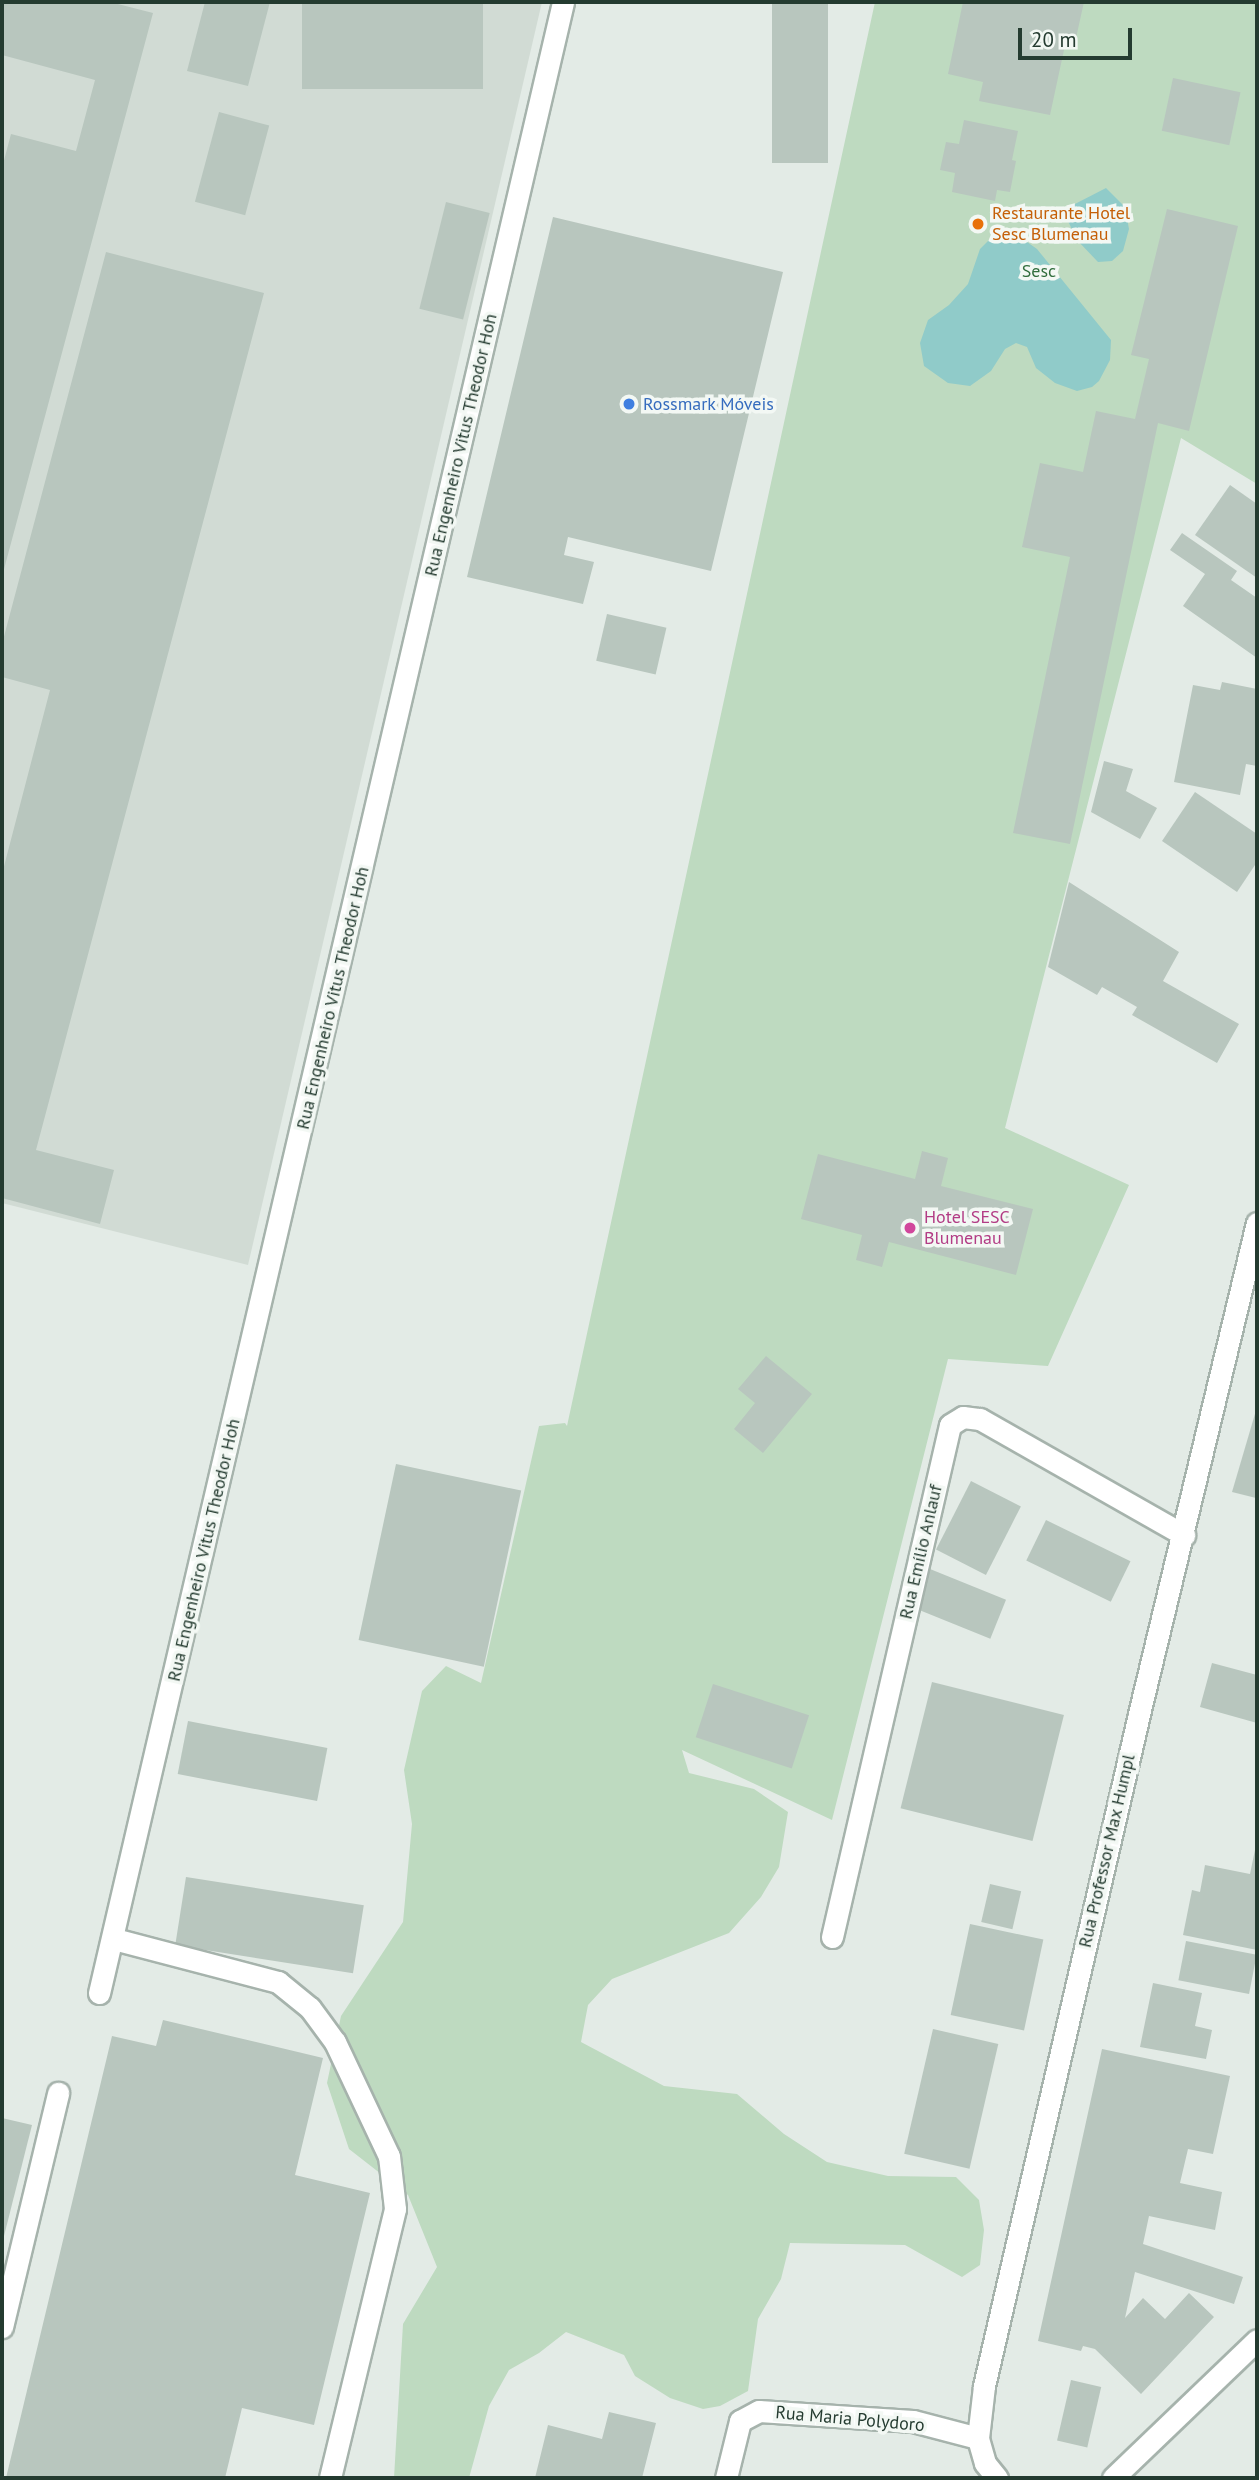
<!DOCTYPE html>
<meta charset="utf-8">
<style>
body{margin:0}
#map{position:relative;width:1259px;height:2480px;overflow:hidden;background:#e3ebe6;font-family:"PT Sans",sans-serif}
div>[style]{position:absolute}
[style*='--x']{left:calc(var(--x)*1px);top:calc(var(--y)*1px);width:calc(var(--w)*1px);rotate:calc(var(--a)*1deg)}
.built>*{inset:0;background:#d1dbd4}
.green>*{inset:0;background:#bedac0}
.water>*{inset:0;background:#90cbc9}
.building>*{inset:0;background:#b8c6be;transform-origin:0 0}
.roads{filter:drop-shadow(2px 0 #a6b3ac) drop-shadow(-2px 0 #a6b3ac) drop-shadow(0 2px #a6b3ac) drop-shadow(0 -2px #a6b3ac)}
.service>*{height:21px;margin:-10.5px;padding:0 10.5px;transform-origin:10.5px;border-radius:10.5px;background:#fff}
.minor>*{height:21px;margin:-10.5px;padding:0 10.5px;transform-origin:10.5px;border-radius:10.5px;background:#fff}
.tertiary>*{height:21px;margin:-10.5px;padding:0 10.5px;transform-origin:10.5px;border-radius:10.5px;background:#fff}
.dots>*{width:19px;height:19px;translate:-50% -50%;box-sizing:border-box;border:4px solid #f3f8f4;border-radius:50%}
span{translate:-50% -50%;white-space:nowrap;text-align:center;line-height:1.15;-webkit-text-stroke:7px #f3f8f4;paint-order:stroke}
.food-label{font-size:18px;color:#c56008}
.left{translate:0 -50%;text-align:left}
.park-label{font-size:18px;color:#326e3e}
.shop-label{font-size:18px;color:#366cbe}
.street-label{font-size:18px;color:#243b30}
.hotel-label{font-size:18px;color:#b23c85}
.frame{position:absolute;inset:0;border:4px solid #243b30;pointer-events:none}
.scale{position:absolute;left:1018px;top:28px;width:114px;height:32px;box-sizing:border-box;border:4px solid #243b30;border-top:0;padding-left:9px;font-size:21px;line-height:24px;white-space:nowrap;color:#243b30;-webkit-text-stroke:5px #f3f8f4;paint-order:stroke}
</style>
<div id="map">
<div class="built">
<i style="clip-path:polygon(2px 2px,542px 2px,248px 1265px,2px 1203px)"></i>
</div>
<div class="green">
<i style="clip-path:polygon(875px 2px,1257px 2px,1257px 484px,1181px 438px,1005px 1128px,1129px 1185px,1048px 1366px,948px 1359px,832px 1820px,682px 1750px,689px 1773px,754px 1789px,788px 1812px,779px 1867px,761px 1897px,729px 1933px,612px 1979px,588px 2005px,581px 2042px,664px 2086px,737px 2094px,784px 2134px,827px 2162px,888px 2176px,956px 2177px,979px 2200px,984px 2230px,980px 2265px,962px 2277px,905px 2245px,790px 2243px,781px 2279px,758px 2319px,748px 2391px,720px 2406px,703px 2409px,670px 2398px,635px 2376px,624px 2355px,566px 2332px,539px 2353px,509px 2370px,489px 2406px,469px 2478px,394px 2478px,403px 2324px,437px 2267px,408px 2195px,349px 2149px,327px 2083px,341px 2016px,403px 1922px,412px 1824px,404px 1770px,422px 1691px,446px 1666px,481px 1683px,539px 1426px,565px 1423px,567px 1426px)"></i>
</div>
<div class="water">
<i style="clip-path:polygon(1106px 188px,1125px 207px,1129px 229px,1123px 251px,1112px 261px,1098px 262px,1077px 240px,1068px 221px,1073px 205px)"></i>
<i style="clip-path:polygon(1017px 235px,1037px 249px,1111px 340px,1110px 360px,1099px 381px,1092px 387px,1077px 391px,1055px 383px,1036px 368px,1027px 347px,1016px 343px,1005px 349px,991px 371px,970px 386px,948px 383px,924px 366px,920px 343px,928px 320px,949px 305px,968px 284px,980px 249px,993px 236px)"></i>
</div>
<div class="building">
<i style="clip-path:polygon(2px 2px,110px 2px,153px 13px,3px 573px,2px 168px,11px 134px,76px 151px,95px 80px,2px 55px)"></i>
<i style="clip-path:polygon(205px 2px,270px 2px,248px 86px,187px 71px)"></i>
<i style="left:302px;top:2px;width:181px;height:87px"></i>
<i style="left:772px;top:2px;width:56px;height:161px"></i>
<i style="clip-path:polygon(963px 2px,1084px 2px,1076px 38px,1067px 36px,1050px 115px,979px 101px,983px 82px,948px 74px)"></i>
<i style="left:1173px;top:78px;width:69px;height:54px;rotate:12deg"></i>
<i style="left:219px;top:112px;width:52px;height:93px;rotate:15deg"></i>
<i style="clip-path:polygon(964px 120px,1018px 131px,1012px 160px,1016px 161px,1010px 192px,997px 190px,995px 201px,952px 192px,955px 173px,940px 170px,946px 142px,959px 144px)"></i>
<i style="left:446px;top:202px;width:45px;height:110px;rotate:14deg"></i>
<i style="clip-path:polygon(1167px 209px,1238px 226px,1189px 431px,1158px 423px,1070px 844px,1013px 833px,1070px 557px,1022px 547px,1040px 463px,1083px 472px,1096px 411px,1135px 419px,1149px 359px,1131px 355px)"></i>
<i style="clip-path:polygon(553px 217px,783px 272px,711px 571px,568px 537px,564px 555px,594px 562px,583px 604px,467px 577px)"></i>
<i style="clip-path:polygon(106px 252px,264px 293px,36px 1150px,114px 1170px,100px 1224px,2px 1198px,2px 874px,50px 690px,2px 677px,2px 644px)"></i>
<i style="clip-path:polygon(1230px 485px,1257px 504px,1257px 578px,1195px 535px)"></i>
<i style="clip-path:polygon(1182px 533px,1237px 571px,1231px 580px,1257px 598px,1257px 658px,1183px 606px,1205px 574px,1170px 550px)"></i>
<i style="left:607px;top:614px;width:61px;height:48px;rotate:13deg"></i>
<i style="clip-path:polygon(1222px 682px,1257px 689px,1257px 766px,1246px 764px,1240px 795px,1174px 782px,1193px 685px,1220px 690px)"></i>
<i style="clip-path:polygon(1104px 761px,1133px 769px,1126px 791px,1157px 808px,1140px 839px,1091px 812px)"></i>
<i style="clip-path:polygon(1195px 792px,1257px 834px,1257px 862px,1237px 892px,1162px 841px)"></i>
<i style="clip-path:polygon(1069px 882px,1179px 952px,1163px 981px,1239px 1024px,1217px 1063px,1132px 1015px,1137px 1007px,1102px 987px,1097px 995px,1048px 967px)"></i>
<i style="clip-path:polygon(922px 1151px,948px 1158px,941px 1186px,1033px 1209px,1016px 1275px,889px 1242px,882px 1267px,856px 1260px,862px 1235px,801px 1219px,818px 1154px,915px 1179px)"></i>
<i style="clip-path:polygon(766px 1356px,812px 1394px,763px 1453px,734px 1429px,755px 1403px,738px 1389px)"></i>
<i style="clip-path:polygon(1257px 1407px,1257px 1495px,1256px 1498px,1232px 1492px)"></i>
<i style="left:396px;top:1464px;width:128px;height:180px;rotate:12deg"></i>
<i style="left:971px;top:1481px;width:56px;height:77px;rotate:27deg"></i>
<i style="left:1046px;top:1520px;width:94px;height:45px;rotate:26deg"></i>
<i style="left:930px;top:1569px;width:82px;height:42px;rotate:22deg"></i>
<i style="clip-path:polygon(1212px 1663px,1257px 1675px,1257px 1723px,1200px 1707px)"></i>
<i style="left:932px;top:1682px;width:136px;height:130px;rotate:14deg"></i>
<i style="left:713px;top:1684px;width:101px;height:56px;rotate:18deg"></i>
<i style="left:188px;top:1721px;width:142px;height:54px;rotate:11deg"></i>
<i style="clip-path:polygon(1256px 1845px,1257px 1950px,1183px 1935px,1192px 1890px,1200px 1892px,1205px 1865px,1250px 1874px)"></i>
<i style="left:186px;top:1877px;width:180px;height:69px;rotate:9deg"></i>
<i style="left:990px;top:1884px;width:32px;height:39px;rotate:13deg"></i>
<i style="left:970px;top:1924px;width:75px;height:93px;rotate:12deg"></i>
<i style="left:1186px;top:1941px;width:72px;height:40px;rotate:11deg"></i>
<i style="clip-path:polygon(1153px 1983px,1202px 1993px,1195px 2026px,1212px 2030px,1206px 2059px,1140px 2047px)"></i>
<i style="clip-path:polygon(163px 2020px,323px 2058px,295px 2175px,370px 2193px,314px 2425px,242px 2408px,225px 2478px,6px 2478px,112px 2036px,156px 2046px)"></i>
<i style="left:933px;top:2029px;width:67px;height:128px;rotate:13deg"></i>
<i style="clip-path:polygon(1102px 2049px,1230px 2076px,1213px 2154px,1188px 2149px,1180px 2183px,1222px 2192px,1215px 2230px,1149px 2216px,1143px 2244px,1243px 2277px,1234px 2304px,1135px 2272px,1125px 2318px,1143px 2298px,1165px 2319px,1189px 2293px,1214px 2317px,1141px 2394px,1095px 2349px,1083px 2346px,1081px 2351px,1038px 2341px)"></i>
<i style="clip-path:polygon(2px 2118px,32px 2125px,3px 2240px,2px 2240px)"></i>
<i style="left:1071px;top:2380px;width:31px;height:62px;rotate:13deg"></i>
<i style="clip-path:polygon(609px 2412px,656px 2423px,642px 2478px,535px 2478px,548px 2425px,602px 2439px)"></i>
</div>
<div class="roads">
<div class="service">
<i style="--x:114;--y:1939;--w:170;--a:14.7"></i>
<i style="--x:278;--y:1982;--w:41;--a:39.1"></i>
<i style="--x:310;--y:2008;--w:42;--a:53.7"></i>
<i style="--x:335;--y:2042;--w:126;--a:64.7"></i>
<i style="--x:389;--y:2156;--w:53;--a:83.5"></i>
<i style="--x:395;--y:2209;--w:277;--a:103.6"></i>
<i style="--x:2;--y:2327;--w:241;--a:-76.5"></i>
<i style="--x:726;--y:2478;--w:59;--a:-76.2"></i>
<i style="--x:740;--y:2421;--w:21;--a:-28"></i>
<i style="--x:759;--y:2411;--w:154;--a:3.7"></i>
<i style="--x:913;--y:2421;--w:67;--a:14.7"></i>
</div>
<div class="minor">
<i style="--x:832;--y:1937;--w:525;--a:-77.02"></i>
<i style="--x:950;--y:1425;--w:15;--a:-32"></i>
<i style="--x:963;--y:1417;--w:17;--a:7"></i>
<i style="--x:980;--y:1419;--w:235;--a:29.6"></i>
<i style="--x:99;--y:1993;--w:2044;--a:-76.88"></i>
<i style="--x:1113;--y:2478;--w:199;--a:-43.8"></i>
</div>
<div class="tertiary">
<i style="--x:997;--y:2478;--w:19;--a:-129"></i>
<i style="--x:985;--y:2463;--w:26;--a:-106"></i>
<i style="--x:978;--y:2438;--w:52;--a:-83.4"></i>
<i style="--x:984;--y:2386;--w:690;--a:-77.01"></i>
<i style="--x:1139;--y:1714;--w:505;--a:-76.49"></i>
</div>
</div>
<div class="dots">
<i style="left:978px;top:224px;background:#e8710a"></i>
<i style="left:629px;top:404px;background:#3f7fe0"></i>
<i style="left:910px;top:1228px;background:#d1479c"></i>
</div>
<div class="food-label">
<span class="left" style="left:992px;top:224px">Restaurante Hotel<br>Sesc Blumenau</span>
</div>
<div class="park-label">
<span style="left:1039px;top:271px">Sesc</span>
</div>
<div class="shop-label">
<span class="left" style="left:643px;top:404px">Rossmark Móveis</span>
</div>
<div class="street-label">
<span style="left:461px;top:445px;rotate:-77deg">Rua Engenheiro Vitus Theodor Hoh</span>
<span style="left:333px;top:998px;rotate:-77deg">Rua Engenheiro Vitus Theodor Hoh</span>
<span style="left:204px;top:1550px;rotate:-77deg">Rua Engenheiro Vitus Theodor Hoh</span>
<span style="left:921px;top:1552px;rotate:-77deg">Rua Emílio Anlauf</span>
<span style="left:1107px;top:1851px;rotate:-77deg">Rua Professor Max Humpl</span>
<span style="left:850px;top:2419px;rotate:5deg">Rua Maria Polydoro</span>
</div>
<div class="hotel-label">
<span class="left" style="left:924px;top:1228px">Hotel SESC<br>Blumenau</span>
</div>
<div class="frame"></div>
<div class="scale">20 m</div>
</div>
